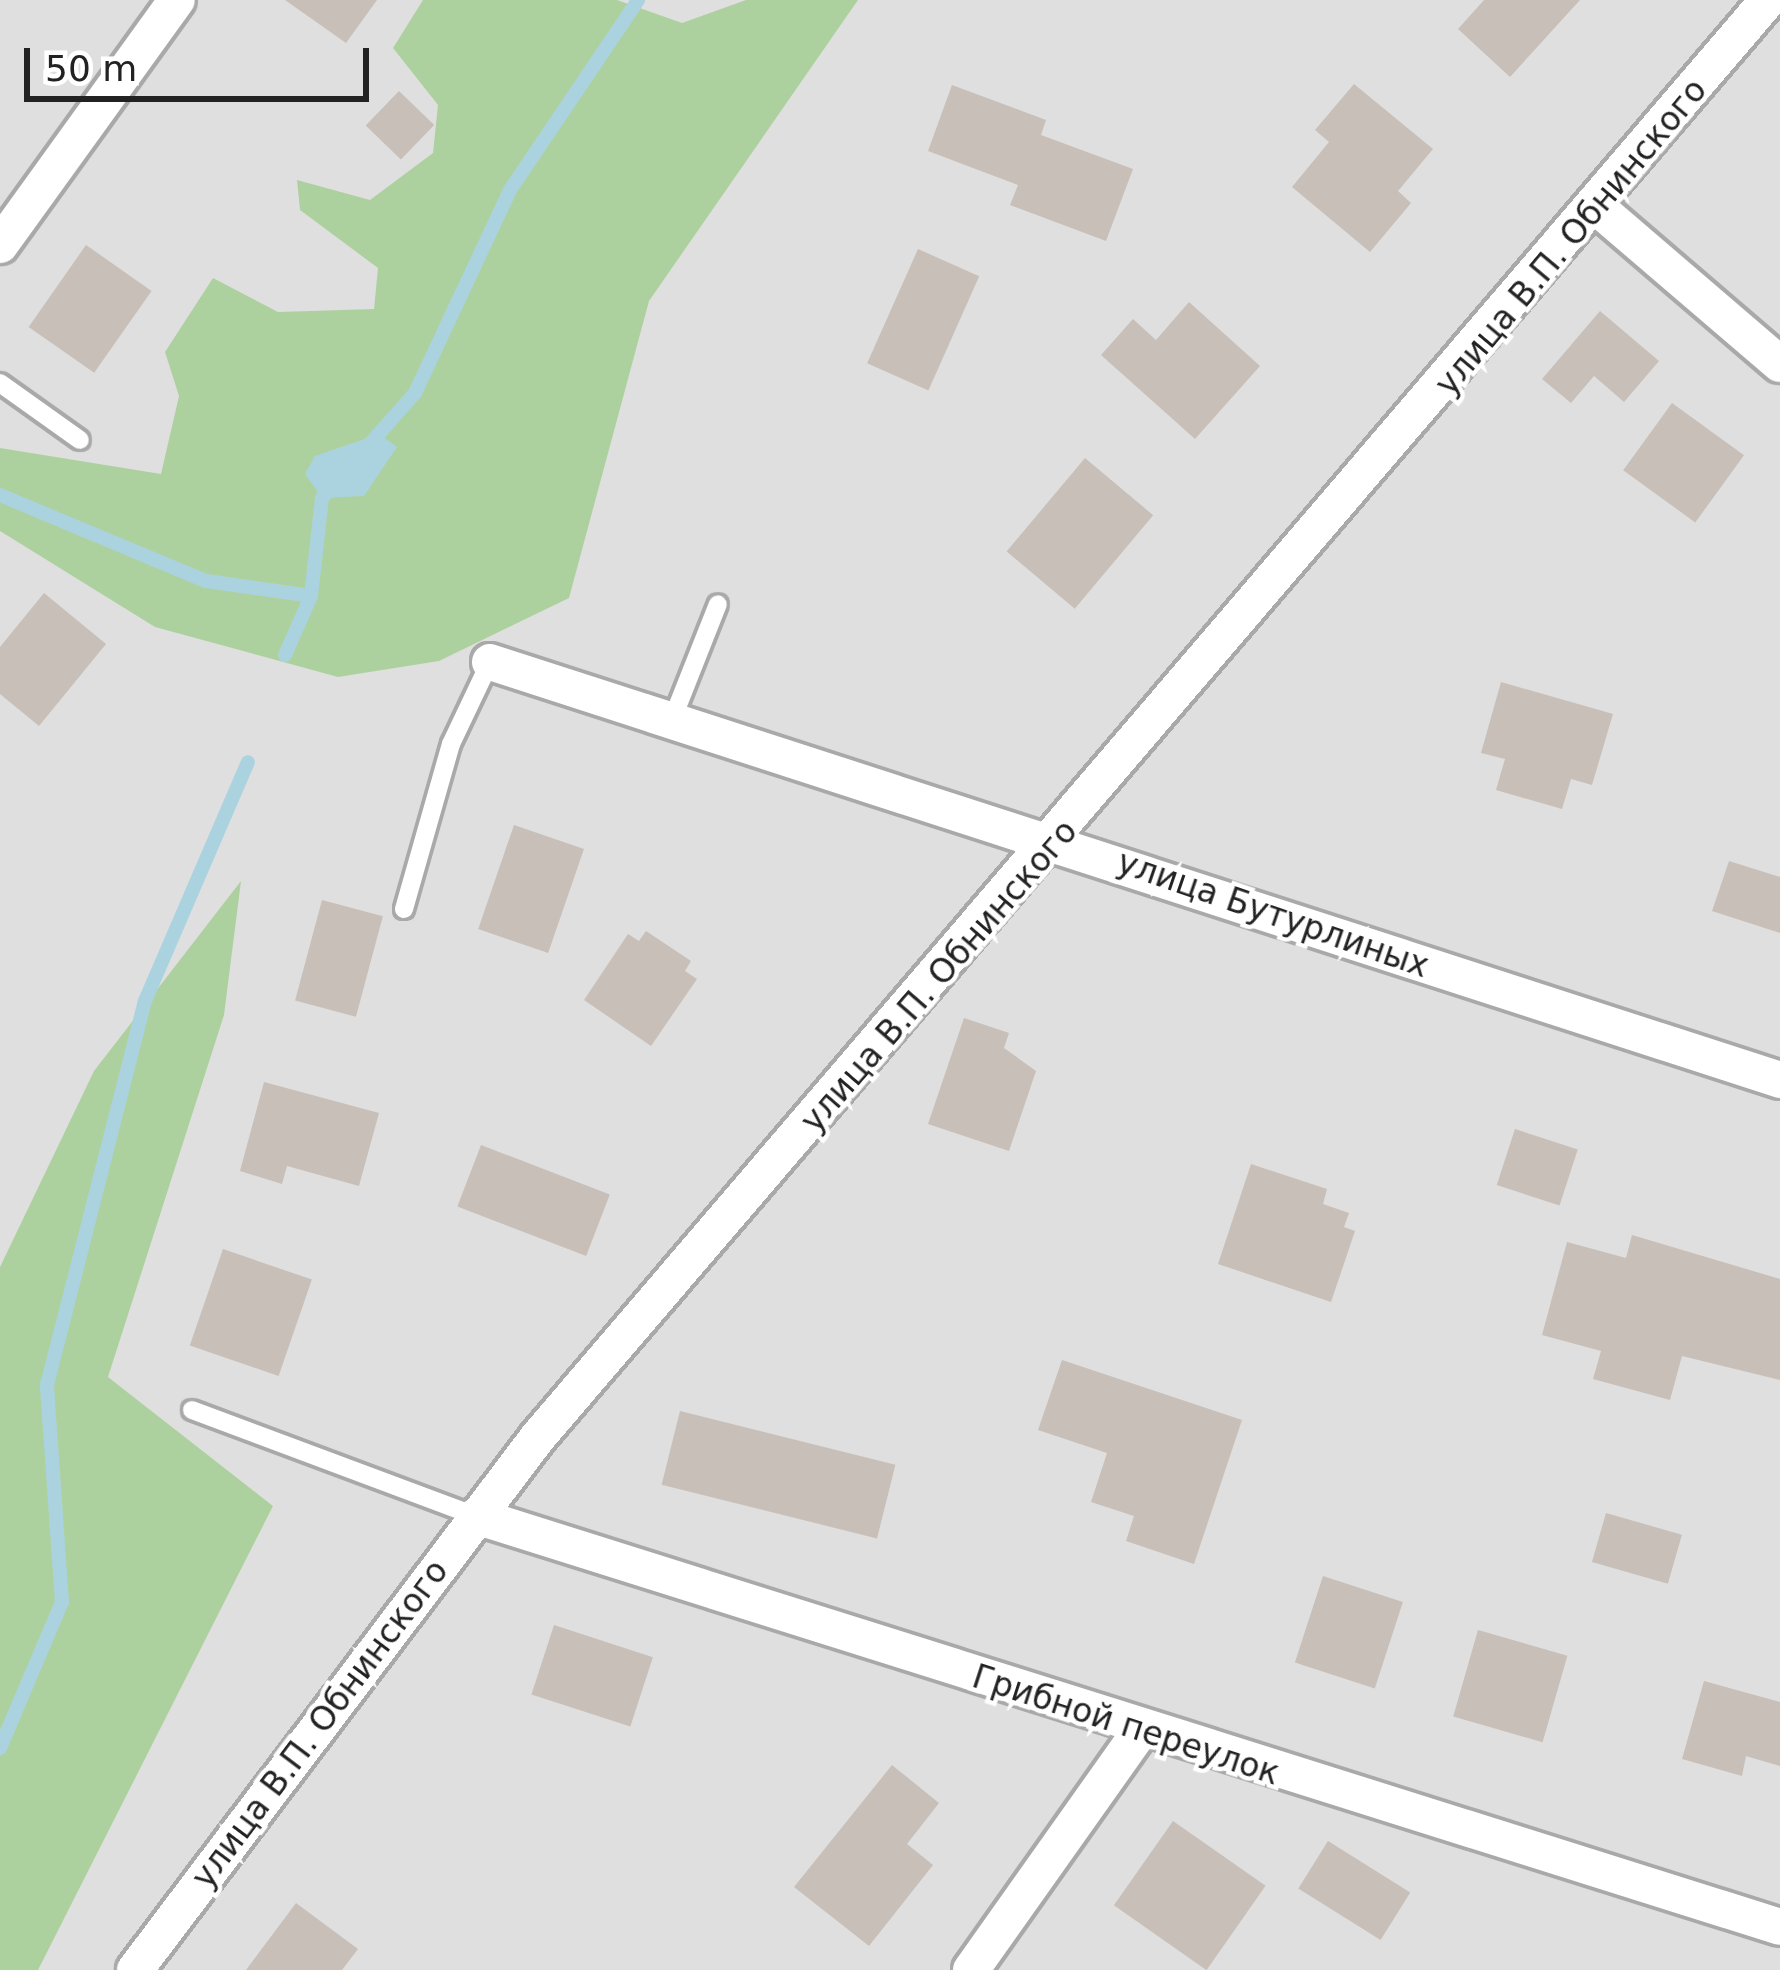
<!DOCTYPE html>
<meta charset="utf-8">
<style>
body{margin:0}
#map{position:relative;width:1780px;height:1970px;overflow:hidden;background:#f2efe9;font-family:"DejaVu Sans",sans-serif}
div>[style]{position:absolute}
[style*='--x']{left:calc(var(--x)*1px);top:calc(var(--y)*1px);width:calc(var(--w)*1px);rotate:calc(var(--a)*1deg)}
.residential>*{inset:0;background:#e0dfdf;transform-origin:0 0}
.forest>*{inset:0;background:#add19e}
.water>*{inset:0;background:#aad3df}
.stream>*{height:14px;margin:-7px;padding:0 7px;transform-origin:7px;border-radius:7px;background:#aad3df}
.building>*{inset:0;background:#c7bfb8;transform-origin:0 0}
.roads{filter:drop-shadow(3px 0 #a9a9a9) drop-shadow(-3px 0 #a9a9a9) drop-shadow(0 3px #a9a9a9) drop-shadow(0 -3px #a9a9a9)}
.lane>*{height:18px;margin:-9px;padding:0 9px;transform-origin:9px;border-radius:9px;background:#fff}
.street>*{height:36px;margin:-18px;padding:0 18px;transform-origin:18px;border-radius:18px;background:#fff}
span{translate:-50% -50%;white-space:nowrap;text-align:center;line-height:1.15;-webkit-text-stroke:9px #fff;paint-order:stroke}
.street-label{font-size:33px;color:#222}
.scale{position:absolute;left:24px;top:48px;width:345px;height:54px;box-sizing:border-box;border:6px solid #222;border-top:0;padding-left:15px;font-size:36px;line-height:42px;white-space:nowrap;color:#222;-webkit-text-stroke:9px #fff;paint-order:stroke}
</style>
<div id="map">
<div class="residential">
<i style="left:0;top:0;width:1780px;height:1970px"></i>
</div>
<div class="forest">
<i style="clip-path:polygon(423px 0,617px 0,682px 23px,746px 0,858px 0,649px 301px,569px 598px,439px 661px,338px 677px,155px 627px,0 531px,0 448px,161px 474px,179px 396px,165px 352px,213px 278px,278px 312px,374px 309px,378px 268px,300px 210px,297px 180px,370px 200px,433px 153px,438px 105px,393px 48px)"></i>
<i style="clip-path:polygon(241px 881px,224px 1015px,108px 1377px,273px 1506px,38px 1970px,0 1970px,0 1267px,94px 1071px)"></i>
</div>
<div class="water">
<i style="clip-path:polygon(379px 434px,397px 447px,364px 496px,322px 498px,305px 474px,315px 456px)"></i>
</div>
<div class="stream">
<i style="--x:368;--y:446;--w:71;--a:-48.4"></i>
<i style="--x:415;--y:393;--w:224;--a:-64.9"></i>
<i style="--x:510;--y:190;--w:229;--a:-56"></i>
<i style="--x:0;--y:495;--w:223;--a:22.7"></i>
<i style="--x:206;--y:581;--w:106;--a:8.1"></i>
<i style="--x:285;--y:655;--w:64;--a:-66.2"></i>
<i style="--x:311;--y:596;--w:99;--a:-83.6"></i>
<i style="--x:322;--y:498;--w:17;--a:-50"></i>
<i style="--x:0;--y:1748;--w:159;--a:-67"></i>
<i style="--x:62;--y:1602;--w:218;--a:-94"></i>
<i style="--x:47;--y:1385;--w:396;--a:-75.7"></i>
<i style="--x:145;--y:1001;--w:260;--a:-66.7"></i>
</div>
<div class="building">
<i style="clip-path:polygon(285px 0,377px 0,346px 43px)"></i>
<i style="clip-path:polygon(1484px 0,1580px 0,1510px 77px,1458px 29px)"></i>
<i style="clip-path:polygon(1354px 84px,1433px 149px,1398px 191px,1411px 203px,1370px 252px,1292px 187px,1329px 142px,1315px 130px)"></i>
<i style="clip-path:polygon(952px 85px,1046px 120px,1041px 135px,1133px 169px,1106px 241px,1010px 205px,1018px 185px,928px 151px)"></i>
<i style="left:399px;top:91px;width:49px;height:48px;rotate:44deg"></i>
<i style="left:86px;top:245px;width:80px;height:100px;rotate:35deg"></i>
<i style="left:918px;top:249px;width:67px;height:125px;rotate:24deg"></i>
<i style="clip-path:polygon(1189px 302px,1260px 366px,1195px 439px,1101px 355px,1133px 319px,1156px 340px)"></i>
<i style="clip-path:polygon(1600px 311px,1659px 361px,1624px 402px,1594px 376px,1571px 403px,1542px 379px)"></i>
<i style="left:1672px;top:403px;width:89px;height:83px;rotate:36deg"></i>
<i style="left:1085px;top:458px;width:89px;height:122px;rotate:40deg"></i>
<i style="clip-path:polygon(44px 593px,106px 644px,39px 726px,0 694px,0 647px)"></i>
<i style="clip-path:polygon(1501px 682px,1613px 714px,1592px 785px,1571px 779px,1562px 809px,1496px 790px,1505px 759px,1481px 753px)"></i>
<i style="left:514px;top:825px;width:74px;height:110px;rotate:19deg"></i>
<i style="clip-path:polygon(1729px 861px,1780px 877px,1780px 933px,1712px 911px)"></i>
<i style="left:322px;top:900px;width:63px;height:104px;rotate:15deg"></i>
<i style="clip-path:polygon(646px 931px,691px 961px,685px 971px,697px 979px,651px 1046px,584px 1000px,628px 934px,639px 941px)"></i>
<i style="clip-path:polygon(964px 1018px,1009px 1033px,1004px 1048px,1036px 1071px,1009px 1151px,928px 1124px)"></i>
<i style="clip-path:polygon(264px 1082px,379px 1113px,359px 1186px,287px 1166px,282px 1184px,240px 1171px)"></i>
<i style="left:1515px;top:1129px;width:66px;height:59px;rotate:18deg"></i>
<i style="left:481px;top:1145px;width:138px;height:66px;rotate:21deg"></i>
<i style="clip-path:polygon(1251px 1164px,1327px 1189px,1323px 1204px,1349px 1213px,1344px 1227px,1355px 1231px,1331px 1302px,1218px 1264px)"></i>
<i style="clip-path:polygon(1632px 1235px,1780px 1279px,1780px 1380px,1682px 1356px,1670px 1400px,1593px 1379px,1601px 1351px,1542px 1335px,1567px 1242px,1626px 1258px)"></i>
<i style="left:223px;top:1249px;width:94px;height:102px;rotate:19deg"></i>
<i style="clip-path:polygon(1062px 1360px,1242px 1420px,1194px 1564px,1126px 1541px,1134px 1516px,1091px 1502px,1107px 1453px,1038px 1430px)"></i>
<i style="left:680px;top:1411px;width:222px;height:76px;rotate:14deg"></i>
<i style="left:1606px;top:1513px;width:79px;height:51px;rotate:16deg"></i>
<i style="left:1323px;top:1576px;width:84px;height:91px;rotate:18deg"></i>
<i style="left:554px;top:1625px;width:104px;height:73px;rotate:18deg"></i>
<i style="left:1478px;top:1630px;width:93px;height:90px;rotate:16deg"></i>
<i style="clip-path:polygon(1704px 1681px,1780px 1702px,1780px 1766px,1746px 1756px,1742px 1776px,1682px 1759px)"></i>
<i style="clip-path:polygon(892px 1765px,939px 1803px,907px 1844px,933px 1865px,869px 1946px,794px 1887px)"></i>
<i style="left:1173px;top:1821px;width:113px;height:103px;rotate:35deg"></i>
<i style="left:1328px;top:1841px;width:97px;height:56px;rotate:32deg"></i>
<i style="clip-path:polygon(296px 1903px,358px 1949px,342px 1970px,246px 1970px)"></i>
</div>
<div class="roads">
<div class="lane">
<i style="--x:0;--y:383;--w:98;--a:35.5"></i>
<i style="--x:674;--y:715;--w:119;--a:-68.4"></i>
<i style="--x:404;--y:909;--w:172;--a:-74.1"></i>
<i style="--x:451;--y:744;--w:91;--a:-64.6"></i>
<i style="--x:192;--y:1410;--w:303;--a:20.5"></i>
</div>
<div class="street">
<i style="--x:1599;--y:209;--w:238;--a:40.6"></i>
<i style="--x:0;--y:245;--w:302;--a:-54.2"></i>
<i style="--x:490;--y:662;--w:1356;--a:17.95"></i>
<i style="--x:476;--y:1516;--w:1367;--a:17.49"></i>
<i style="--x:135;--y:1970;--w:668;--a:-52.91"></i>
<i style="--x:538;--y:1437;--w:1892;--a:-49.44"></i>
<i style="--x:971;--y:1970;--w:293;--a:-54.7"></i>
</div>
</div>
<div class="street-label">
<span style="left:1571px;top:237px;rotate:-50deg">улица В.П. Обнинского</span>
<span style="left:1273px;top:914px;rotate:19deg">улица Бутурлиных</span>
<span style="left:939px;top:976px;rotate:-49deg">улица В.П. Обнинского</span>
<span style="left:320px;top:1724px;rotate:-53deg">улица В.П. Обнинского</span>
<span style="left:1126px;top:1725px;rotate:18deg">Грибной переулок</span>
</div>
<div class="scale">50 m</div>
</div>
